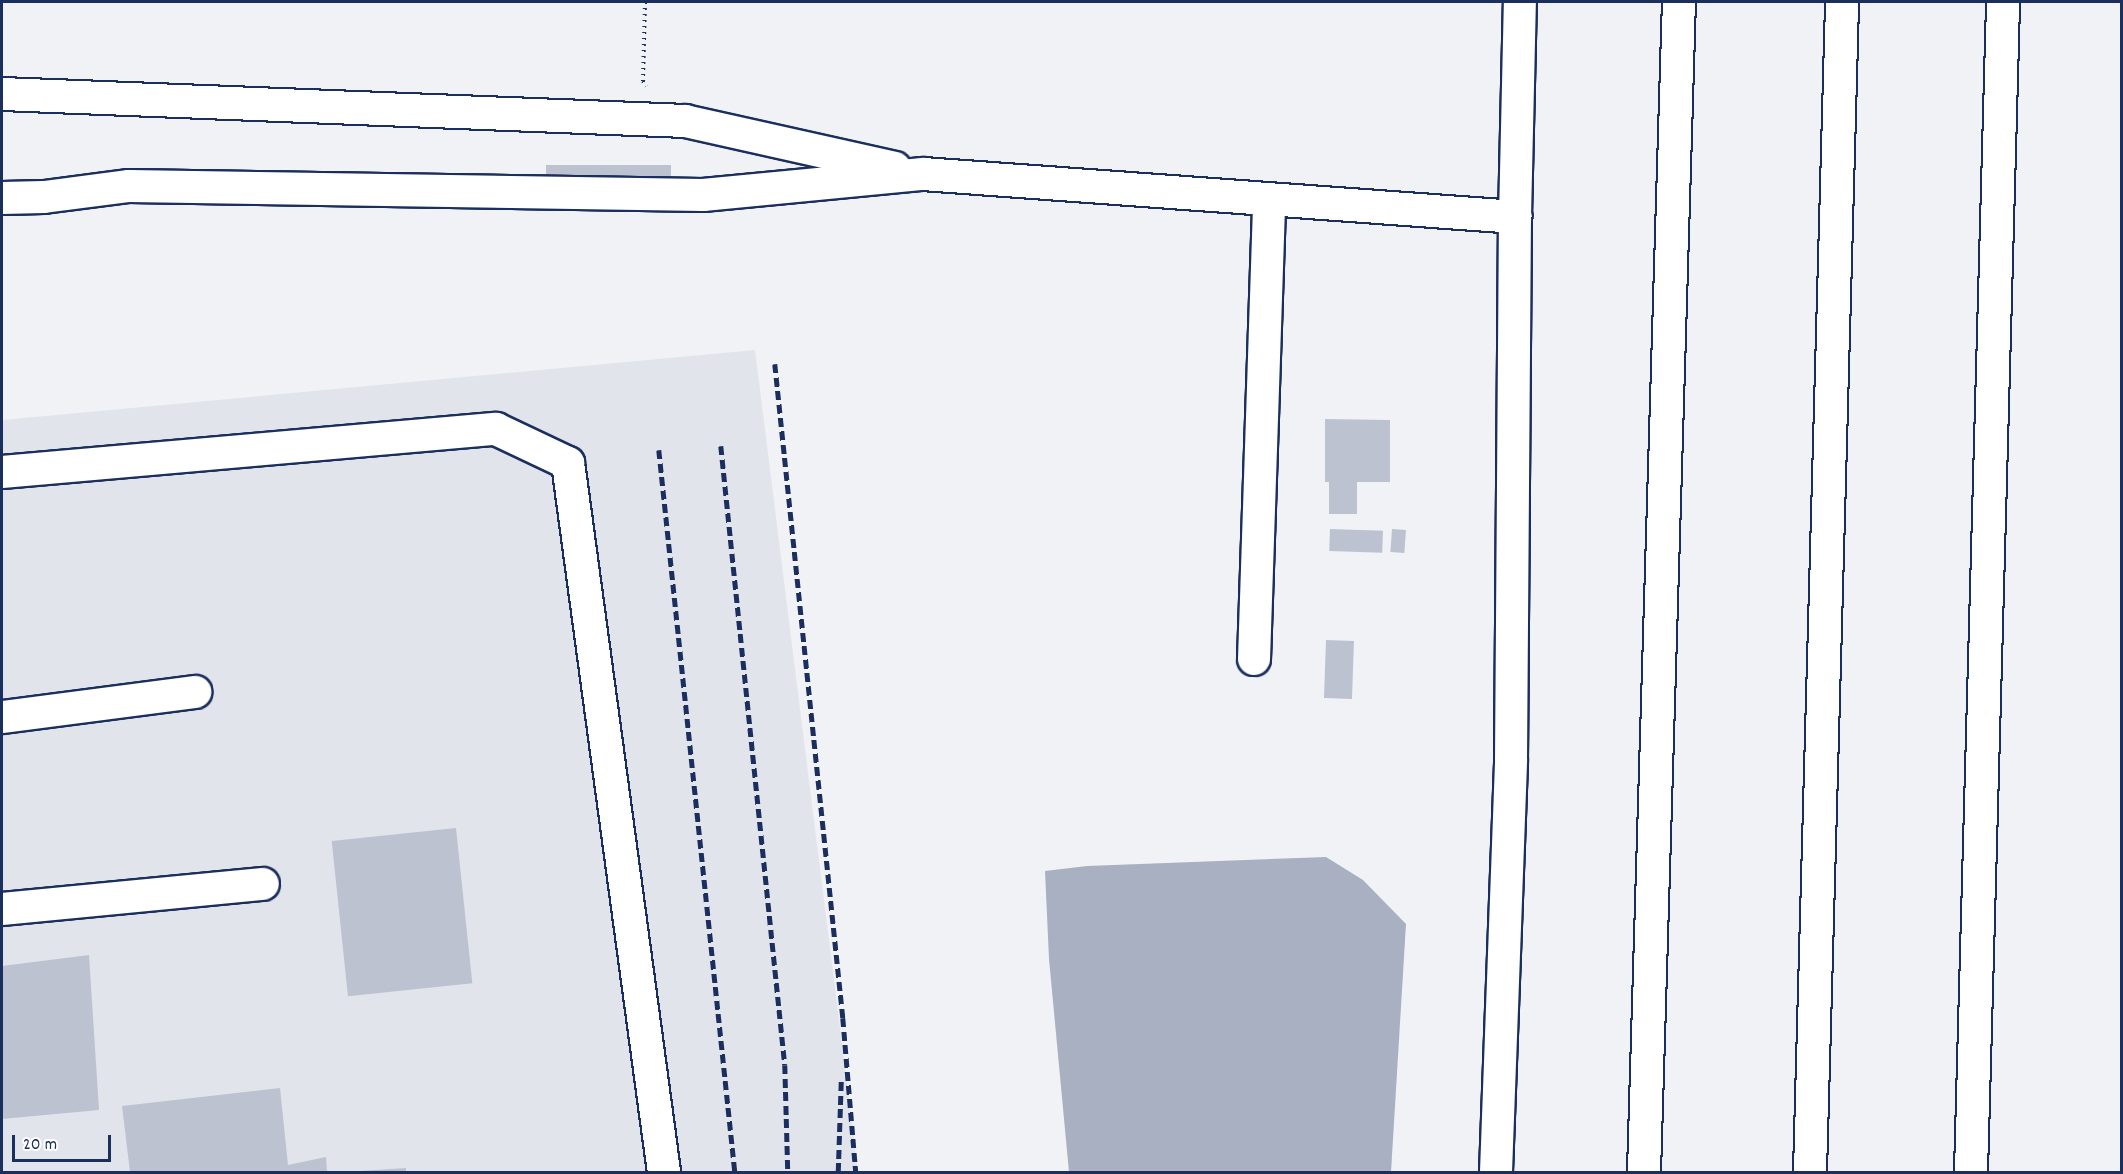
<!DOCTYPE html>
<style>
body{margin:0}
#map{position:relative;width:2123px;height:1174px;overflow:hidden;background:#f1f2f5;font-family:Dekko,sans-serif}
div>[style]{position:absolute}
[style*='--x']{left:calc(var(--x)*1px);top:calc(var(--y)*1px);width:calc(var(--w)*1px);rotate:calc(var(--a)*1deg)}
.built>*{inset:0;background:#e1e4ea}
.water>*{inset:0;background:#a8b0c2}
.building>*{inset:0;background:#bcc2d0;transform-origin:0 0}
.path>*{height:4px;margin-top:-2px;transform-origin:0;background:repeating-linear-gradient(90deg,#1b2f5e 0 1.5px,transparent 0 6px)}
.roads{filter:drop-shadow(2px 0 #1b2f5e) drop-shadow(-2px 0 #1b2f5e) drop-shadow(0 2px #1b2f5e) drop-shadow(0 -2px #1b2f5e)}
.minor>*{height:32px;margin:-16px;padding:0 16px;transform-origin:16px;border-radius:16px;background:#fff}
.rail>*{height:4.5px;margin-top:-2.25px;transform-origin:0;background:repeating-linear-gradient(90deg,#1b2f5e 0 9px,transparent 0 13.5px)}
span{translate:-50% -50%;white-space:nowrap;text-align:center;line-height:1.15;-webkit-text-stroke:4.5px #fff;paint-order:stroke}
.frame{position:absolute;inset:0;border:3px solid #1b2f5e;pointer-events:none}
.scale{position:absolute;left:12px;top:1135px;width:99px;height:27px;box-sizing:border-box;border:3px solid #1b2f5e;border-top:0;padding-left:8px;font-size:18px;line-height:21px;white-space:nowrap;color:#1b2f5e;-webkit-text-stroke:4px #fff;paint-order:stroke}
</style>
<div id="map">
<div class="built">
<i style="clip-path:polygon(755px 350px,858px 1172px,2px 1172px,2px 420px)"></i>
</div>
<div class="water">
<i style="clip-path:polygon(1326px 857px,1363px 880px,1406px 924px,1391px 1172px,1069px 1172px,1049px 959px,1045px 871px,1087px 866px)"></i>
</div>
<div class="building">
<i style="left:546px;top:165px;width:125px;height:12px"></i>
<i style="clip-path:polygon(1325px 419px,1390px 420px,1390px 482px,1357px 482px,1357px 514px,1329px 514px,1329px 482px,1325px 482px)"></i>
<i style="left:1330px;top:529px;width:53px;height:22px;rotate:2deg"></i>
<i style="left:1392px;top:529px;width:14px;height:23px;rotate:4deg"></i>
<i style="left:1326px;top:640px;width:28px;height:58px;rotate:2deg"></i>
<i style="left:456px;top:828px;width:156px;height:125px;rotate:84deg"></i>
<i style="clip-path:polygon(89px 955px,99px 1110px,2px 1119px,2px 966px)"></i>
<i style="clip-path:polygon(280px 1088px,288px 1165px,326px 1157px,327px 1172px,130px 1172px,122px 1106px)"></i>
<i style="clip-path:polygon(406px 1168px,406px 1172px,360px 1172px,360px 1171px)"></i>
</div>
<div class="path">
<i style="--x:645;--y:2;--w:79;--a:91.5"></i>
<i style="--x:643;--y:81;--w:6;--a:59"></i>
</div>
<div class="roads">
<div class="minor">
<i style="--x:2;--y:94;--w:684;--a:2.26"></i>
<i style="--x:685;--y:121;--w:215;--a:12.6"></i>
<i style="--x:2;--y:198;--w:42;--a:-1.4"></i>
<i style="--x:44;--y:197;--w:86;--a:-7.4"></i>
<i style="--x:129;--y:186;--w:574;--a:0.9"></i>
<i style="--x:703;--y:195;--w:221;--a:-5.5"></i>
<i style="--x:923;--y:174;--w:594;--a:4.15"></i>
<i style="--x:2;--y:472;--w:496;--a:-5"></i>
<i style="--x:496;--y:429;--w:80;--a:25.3"></i>
<i style="--x:568;--y:463;--w:715;--a:82.29"></i>
<i style="--x:1254;--y:659;--w:460;--a:-88.1"></i>
<i style="--x:2;--y:717;--w:195;--a:-7.4"></i>
<i style="--x:2;--y:909;--w:262;--a:-5.5"></i>
<i style="--x:1496;--y:1172;--w:413;--a:-87.9"></i>
<i style="--x:1511;--y:759;--w:542;--a:-89.58"></i>
<i style="--x:1515;--y:217;--w:215;--a:-88.7"></i>
<i style="--x:1644;--y:1172;--w:1171;--a:-88.29"></i>
<i style="--x:1810;--y:1172;--w:1170;--a:-88.43"></i>
<i style="--x:1971;--y:1172;--w:1170;--a:-88.43"></i>
</div>
</div>
<div class="rail">
<i style="--x:775;--y:364;--w:658;--a:84.06"></i>
<i style="--x:843;--y:1018;--w:155;--a:85.2"></i>
<i style="--x:721;--y:446;--w:622;--a:84.1"></i>
<i style="--x:785;--y:1065;--w:107;--a:88.4"></i>
<i style="--x:659;--y:450;--w:726;--a:83.99"></i>
<i style="--x:838;--y:1172;--w:92;--a:-88.1"></i>
</div>
<div class="frame"></div>
<div class="scale">20 m</div>
</div>
